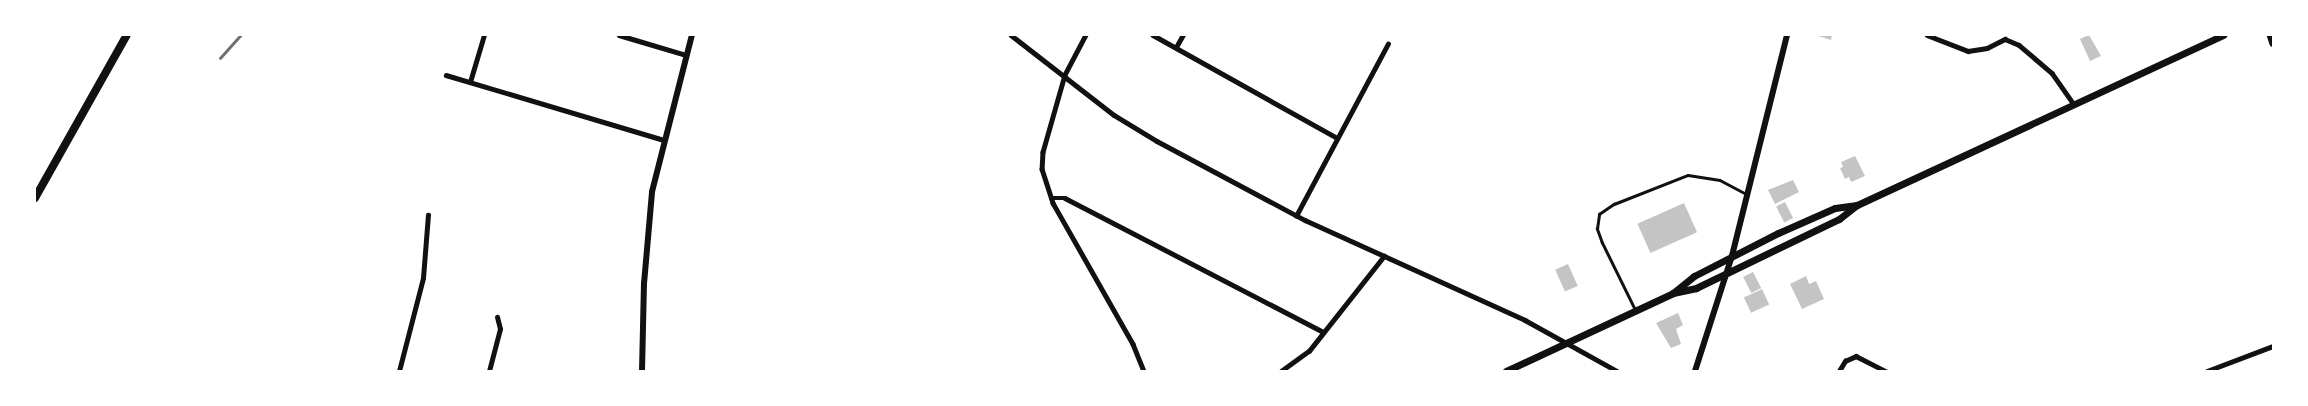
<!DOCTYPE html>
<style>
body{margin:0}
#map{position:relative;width:2308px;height:406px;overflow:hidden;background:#fff;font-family:"Public Sans",sans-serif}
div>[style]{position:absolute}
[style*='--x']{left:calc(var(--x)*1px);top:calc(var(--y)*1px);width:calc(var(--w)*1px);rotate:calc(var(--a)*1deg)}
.building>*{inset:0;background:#c4c4c4;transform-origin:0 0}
.service>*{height:2.5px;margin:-1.25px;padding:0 1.25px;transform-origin:1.25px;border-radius:1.25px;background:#111}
.minor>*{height:4.5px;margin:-2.25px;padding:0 2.25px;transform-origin:2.25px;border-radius:2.25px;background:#111}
.tertiary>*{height:5.5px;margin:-2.75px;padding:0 2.75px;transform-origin:2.75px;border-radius:2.75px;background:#111}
.secondary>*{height:6px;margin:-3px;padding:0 3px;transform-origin:3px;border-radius:3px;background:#111}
.primary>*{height:7px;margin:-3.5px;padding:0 3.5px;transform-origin:3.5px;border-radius:3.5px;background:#111}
.trunk>*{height:8px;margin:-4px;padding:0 4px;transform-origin:4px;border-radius:4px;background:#111}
.rail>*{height:2.5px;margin:-1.25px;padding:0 1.25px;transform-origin:1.25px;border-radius:1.25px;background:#707070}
span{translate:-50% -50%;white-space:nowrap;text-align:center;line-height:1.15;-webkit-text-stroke:4px #fff;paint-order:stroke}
.frame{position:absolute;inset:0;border:36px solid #fff;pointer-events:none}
</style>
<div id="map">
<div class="building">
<i style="clip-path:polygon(1815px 35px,1832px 35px,1831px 40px)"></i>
<i style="clip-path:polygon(2089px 35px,2101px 56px,2090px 61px,2080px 39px)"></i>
<i style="clip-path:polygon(1855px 156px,1865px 176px,1851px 182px,1849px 177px,1845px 179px,1840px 168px,1843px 167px,1841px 162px)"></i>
<i style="clip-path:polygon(1793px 180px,1799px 192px,1775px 204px,1768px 190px)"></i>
<i style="left:1785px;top:202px;width:18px;height:10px;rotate:63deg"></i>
<i style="left:1684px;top:203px;width:32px;height:51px;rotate:66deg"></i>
<i style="left:1568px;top:264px;width:24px;height:14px;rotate:66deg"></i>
<i style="left:1753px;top:272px;width:18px;height:11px;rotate:63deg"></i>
<i style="clip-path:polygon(1806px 276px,1809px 284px,1816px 281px,1824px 299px,1802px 309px,1790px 284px)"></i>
<i style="left:1762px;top:289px;width:17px;height:20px;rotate:65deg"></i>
<i style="clip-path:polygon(1678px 313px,1683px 325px,1676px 329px,1681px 344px,1671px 348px,1656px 323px)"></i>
</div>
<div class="service">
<i style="--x:1635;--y:310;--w:75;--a:-116.2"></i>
<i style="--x:1602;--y:243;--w:15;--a:-110"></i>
<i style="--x:1597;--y:229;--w:15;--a:-82"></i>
<i style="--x:1599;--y:214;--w:18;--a:-34"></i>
<i style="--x:1614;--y:204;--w:79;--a:-21.4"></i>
<i style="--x:1688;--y:175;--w:32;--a:9"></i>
<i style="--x:1720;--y:180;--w:30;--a:28"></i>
</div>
<div class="minor">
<i style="--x:619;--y:35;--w:70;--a:16.6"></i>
<i style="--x:1011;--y:35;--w:130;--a:37.8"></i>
<i style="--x:1114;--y:115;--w:50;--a:31.2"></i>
<i style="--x:1157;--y:141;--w:168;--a:28.1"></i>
<i style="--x:1305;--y:220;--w:242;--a:24.4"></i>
<i style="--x:1525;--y:320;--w:105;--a:29"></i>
<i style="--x:1086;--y:35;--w:45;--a:117.7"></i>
<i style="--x:1065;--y:75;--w:80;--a:105.9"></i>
<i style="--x:1043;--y:152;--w:17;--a:93"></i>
<i style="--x:1042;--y:169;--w:36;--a:72"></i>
<i style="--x:1053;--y:203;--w:162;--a:60.4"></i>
<i style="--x:1133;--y:344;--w:29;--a:68"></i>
<i style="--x:1153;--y:35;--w:211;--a:29.2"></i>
<i style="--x:1927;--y:35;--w:44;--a:21.3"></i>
<i style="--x:1968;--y:51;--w:19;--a:-9"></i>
<i style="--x:1987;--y:48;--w:20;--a:-27"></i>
<i style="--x:2005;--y:39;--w:15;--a:23"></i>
<i style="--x:2019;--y:45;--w:43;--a:40.3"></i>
<i style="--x:2052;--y:73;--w:38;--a:55"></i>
<i style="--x:1176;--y:47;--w:14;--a:-60"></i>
<i style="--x:446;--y:75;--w:227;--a:16.6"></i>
<i style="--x:470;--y:82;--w:49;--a:-73.4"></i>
<i style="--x:1051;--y:198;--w:14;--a:0"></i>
<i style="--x:1065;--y:198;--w:289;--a:27.4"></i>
<i style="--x:1296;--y:216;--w:195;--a:-61.9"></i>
<i style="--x:399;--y:371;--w:96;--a:-75.5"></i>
<i style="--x:423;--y:278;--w:63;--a:-85.5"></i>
<i style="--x:489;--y:371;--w:43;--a:-75.3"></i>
<i style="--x:500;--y:329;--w:12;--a:-104"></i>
<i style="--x:1281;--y:371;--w:34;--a:-36"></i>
<i style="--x:1309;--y:351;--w:121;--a:-51.7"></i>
<i style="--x:1839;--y:371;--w:12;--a:-59"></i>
<i style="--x:1845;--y:361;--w:12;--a:-24"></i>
<i style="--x:1856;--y:356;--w:34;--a:27"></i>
<i style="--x:2207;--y:371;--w:71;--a:-20.7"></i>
</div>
<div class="tertiary">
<i style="--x:2270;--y:35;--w:9;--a:72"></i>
<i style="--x:1732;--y:256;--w:228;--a:-76"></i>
<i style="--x:642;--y:371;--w:87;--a:-88.7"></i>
<i style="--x:644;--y:284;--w:92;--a:-85"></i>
<i style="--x:652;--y:192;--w:162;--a:-75.7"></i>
</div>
<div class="secondary">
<i style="--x:1695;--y:371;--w:121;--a:-72.2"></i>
</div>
<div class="primary">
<i style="--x:1673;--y:293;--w:24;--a:-12"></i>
<i style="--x:1696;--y:288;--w:159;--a:-25.8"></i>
<i style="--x:1839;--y:219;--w:23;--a:-38"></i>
<i style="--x:1857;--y:205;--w:404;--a:-24.9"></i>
<i style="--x:1506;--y:371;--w:184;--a:-25"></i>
<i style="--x:1673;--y:293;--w:27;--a:-39"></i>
<i style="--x:1694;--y:276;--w:94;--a:-27.1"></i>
<i style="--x:1778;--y:233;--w:62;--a:-23.7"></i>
<i style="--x:1835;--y:208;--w:22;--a:-8"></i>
</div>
<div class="trunk">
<i style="--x:35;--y:198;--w:187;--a:-60.6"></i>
</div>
<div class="rail">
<i style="--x:220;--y:58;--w:31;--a:-48"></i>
</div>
<div class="frame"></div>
</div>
